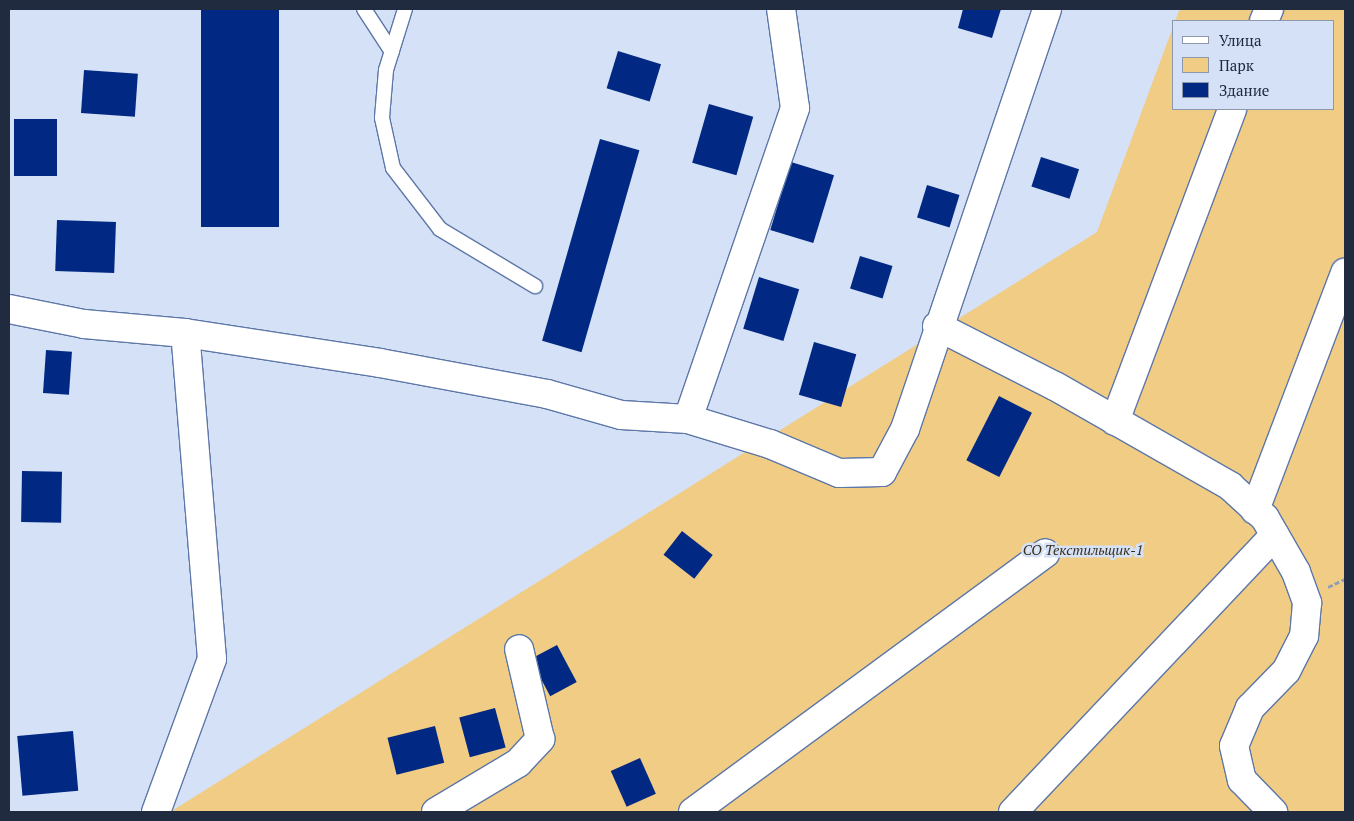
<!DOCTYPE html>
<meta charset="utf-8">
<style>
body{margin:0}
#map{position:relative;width:1354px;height:821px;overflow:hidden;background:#d5e1f6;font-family:"PT Serif",serif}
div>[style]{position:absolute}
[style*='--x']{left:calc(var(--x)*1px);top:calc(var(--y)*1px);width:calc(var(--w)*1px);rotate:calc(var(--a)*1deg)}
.green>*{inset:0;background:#f1cc84}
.building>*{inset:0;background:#012983;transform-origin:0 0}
.path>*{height:3px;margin-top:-1.5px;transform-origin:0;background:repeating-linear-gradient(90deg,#919db1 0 5px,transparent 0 7.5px)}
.roads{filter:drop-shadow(1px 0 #5d77a7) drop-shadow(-1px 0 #5d77a7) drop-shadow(0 1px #5d77a7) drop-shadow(0 -1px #5d77a7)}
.service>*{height:14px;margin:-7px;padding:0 7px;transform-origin:7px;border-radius:7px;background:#fff}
.minor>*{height:28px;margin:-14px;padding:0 14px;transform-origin:14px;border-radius:14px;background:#fff}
span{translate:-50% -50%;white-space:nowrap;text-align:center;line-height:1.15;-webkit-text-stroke:5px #d5e1f6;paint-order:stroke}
.park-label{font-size:14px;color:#372c17;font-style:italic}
.frame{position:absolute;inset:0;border:10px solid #202b3f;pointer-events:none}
.legend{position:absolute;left:1172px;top:20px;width:162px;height:90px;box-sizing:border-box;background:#d5e1f6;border:1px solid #8d98ad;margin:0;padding:6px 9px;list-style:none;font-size:15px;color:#202b3f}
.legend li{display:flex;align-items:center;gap:10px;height:25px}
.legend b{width:25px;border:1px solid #8d98ad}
</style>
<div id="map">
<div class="green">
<i style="clip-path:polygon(1180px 9px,1345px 9px,1345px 812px,170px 812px,1097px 232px,1173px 27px,1173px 109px,1333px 109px,1333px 21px,1175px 21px)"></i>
</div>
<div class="building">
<i style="left:201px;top:9px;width:78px;height:218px"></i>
<i style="clip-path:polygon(963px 9px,1001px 9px,992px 38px,958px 28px)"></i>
<i style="left:618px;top:51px;width:45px;height:39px;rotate:17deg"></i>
<i style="left:84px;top:70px;width:54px;height:43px;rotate:4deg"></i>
<i style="left:709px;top:104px;width:46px;height:61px;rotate:16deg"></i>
<i style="left:14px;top:119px;width:43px;height:57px"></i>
<i style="left:600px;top:139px;width:41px;height:210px;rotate:16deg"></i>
<i style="left:1041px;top:157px;width:40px;height:31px;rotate:18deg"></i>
<i style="left:791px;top:162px;width:45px;height:71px;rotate:17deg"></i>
<i style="left:927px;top:185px;width:34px;height:34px;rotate:17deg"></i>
<i style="left:57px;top:220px;width:59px;height:51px;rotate:2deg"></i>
<i style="left:860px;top:256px;width:34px;height:34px;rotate:17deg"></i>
<i style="left:759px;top:277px;width:42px;height:54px;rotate:17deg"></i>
<i style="left:814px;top:342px;width:44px;height:55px;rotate:16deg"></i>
<i style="left:46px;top:350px;width:26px;height:43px;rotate:4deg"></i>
<i style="left:999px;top:396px;width:37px;height:72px;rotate:27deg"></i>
<i style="left:22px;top:471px;width:40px;height:51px;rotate:1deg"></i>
<i style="left:682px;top:531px;width:39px;height:30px;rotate:38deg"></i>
<i style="left:557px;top:645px;width:42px;height:30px;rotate:62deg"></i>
<i style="left:495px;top:708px;width:41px;height:37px;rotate:75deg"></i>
<i style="left:435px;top:726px;width:38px;height:49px;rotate:76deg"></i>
<i style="left:73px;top:731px;width:60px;height:56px;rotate:85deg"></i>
<i style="left:640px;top:758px;width:39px;height:32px;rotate:66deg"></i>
</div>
<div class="path">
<i style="--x:1328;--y:587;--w:19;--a:-25"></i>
</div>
<div class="roads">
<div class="service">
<i style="--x:364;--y:9;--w:51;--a:56.9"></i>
<i style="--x:405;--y:9;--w:64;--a:107.3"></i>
<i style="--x:386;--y:70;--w:48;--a:94.8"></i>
<i style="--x:382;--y:118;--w:51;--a:77.6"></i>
<i style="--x:393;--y:168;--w:77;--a:52.4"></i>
<i style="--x:440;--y:229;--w:111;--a:31"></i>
</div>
<div class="minor">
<i style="--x:1264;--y:21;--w:13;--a:-67"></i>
<i style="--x:9;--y:309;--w:76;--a:11.3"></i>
<i style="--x:84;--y:324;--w:101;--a:5.1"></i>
<i style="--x:185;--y:333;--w:197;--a:8.7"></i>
<i style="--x:380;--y:363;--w:170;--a:10.5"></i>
<i style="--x:547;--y:394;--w:77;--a:15.8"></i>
<i style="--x:621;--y:415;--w:67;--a:3.4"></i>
<i style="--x:688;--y:419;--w:86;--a:17"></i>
<i style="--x:770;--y:444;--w:75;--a:22.8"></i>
<i style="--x:839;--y:473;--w:43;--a:-1.3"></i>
<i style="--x:882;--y:472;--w:49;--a:-61.9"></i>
<i style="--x:905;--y:429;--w:443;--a:-71.3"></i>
<i style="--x:937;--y:326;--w:132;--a:27"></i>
<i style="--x:1055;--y:386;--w:202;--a:29.7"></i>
<i style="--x:1230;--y:486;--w:47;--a:42.4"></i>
<i style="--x:1265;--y:518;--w:62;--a:60.1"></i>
<i style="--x:1296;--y:572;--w:33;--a:70"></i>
<i style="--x:1307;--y:603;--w:33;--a:95"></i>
<i style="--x:1304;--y:636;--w:39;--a:117"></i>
<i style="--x:1286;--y:671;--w:52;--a:134.2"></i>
<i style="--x:1250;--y:708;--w:41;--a:112.8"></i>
<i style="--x:1234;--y:746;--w:35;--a:77"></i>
<i style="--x:1242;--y:780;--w:45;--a:45.9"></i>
<i style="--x:688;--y:419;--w:329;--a:-71"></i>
<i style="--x:795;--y:108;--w:100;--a:-98"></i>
<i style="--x:1115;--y:421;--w:333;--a:-69.4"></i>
<i style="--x:1255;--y:510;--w:254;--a:-69.2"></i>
<i style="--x:156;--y:812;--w:163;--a:-69.9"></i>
<i style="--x:212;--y:659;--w:327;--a:-94.7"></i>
<i style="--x:436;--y:812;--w:96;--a:-30.9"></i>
<i style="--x:518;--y:763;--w:33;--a:-47"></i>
<i style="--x:540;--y:739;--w:92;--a:-103.1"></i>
<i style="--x:693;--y:812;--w:437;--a:-36.3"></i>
<i style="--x:1013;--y:812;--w:381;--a:-46.6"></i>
</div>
</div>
<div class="park-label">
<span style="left:1083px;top:550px">СО Текстильщик-1</span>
</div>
<div class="frame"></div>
<ul class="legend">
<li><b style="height:6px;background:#fff"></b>Улица</li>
<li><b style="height:14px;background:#f1cc84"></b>Парк</li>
<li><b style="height:14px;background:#012983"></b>Здание</li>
</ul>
</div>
